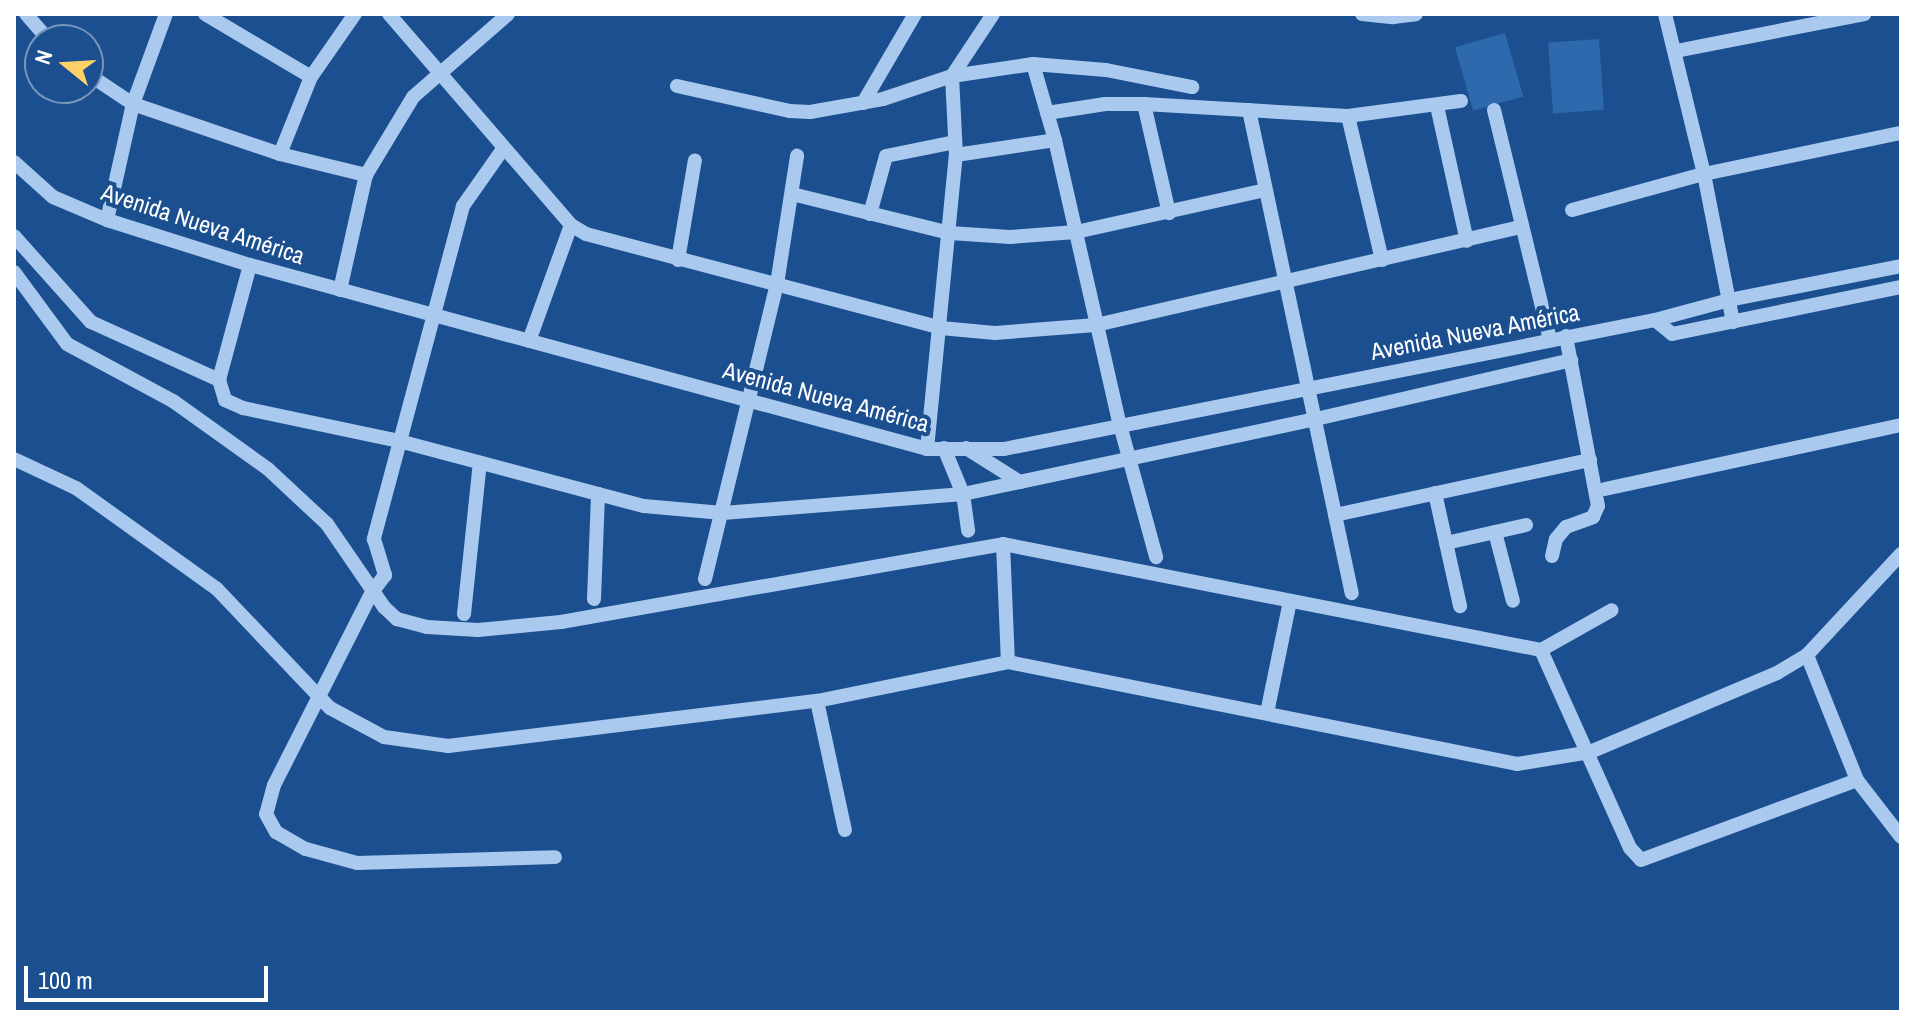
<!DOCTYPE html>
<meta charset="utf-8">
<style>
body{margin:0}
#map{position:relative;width:1915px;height:1026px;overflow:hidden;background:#1b4f8f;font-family:"Archivo Narrow",sans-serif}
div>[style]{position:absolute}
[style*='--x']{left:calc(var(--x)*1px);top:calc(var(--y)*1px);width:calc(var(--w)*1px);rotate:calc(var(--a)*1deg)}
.green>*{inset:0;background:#2e69ad;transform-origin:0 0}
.minor>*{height:14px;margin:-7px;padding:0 7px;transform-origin:7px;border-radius:7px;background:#a9c9ee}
span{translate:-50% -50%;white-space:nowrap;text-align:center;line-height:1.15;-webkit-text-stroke:8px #1b4f8f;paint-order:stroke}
.street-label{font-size:24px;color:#fff}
.frame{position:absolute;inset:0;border:16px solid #fff;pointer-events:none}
.north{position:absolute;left:24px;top:24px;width:80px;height:80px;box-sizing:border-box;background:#1b4f8f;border:2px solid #7695bc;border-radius:50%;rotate:288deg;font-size:22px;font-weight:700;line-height:32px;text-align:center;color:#fff}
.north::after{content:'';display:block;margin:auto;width:28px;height:36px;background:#ffd166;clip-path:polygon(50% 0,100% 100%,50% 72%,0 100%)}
.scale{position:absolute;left:24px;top:966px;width:244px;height:36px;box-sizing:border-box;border:4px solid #fff;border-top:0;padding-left:10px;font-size:24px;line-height:28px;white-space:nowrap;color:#fff;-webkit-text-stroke:6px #1b4f8f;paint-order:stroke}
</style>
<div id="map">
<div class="green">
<i style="left:1505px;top:33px;width:66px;height:52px;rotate:74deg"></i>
<i style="left:1599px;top:39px;width:71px;height:51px;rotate:86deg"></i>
</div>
<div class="minor">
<i style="--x:26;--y:14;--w:35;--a:49"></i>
<i style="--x:205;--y:14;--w:123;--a:30.7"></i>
<i style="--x:389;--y:14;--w:279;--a:49.2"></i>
<i style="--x:571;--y:225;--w:17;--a:31"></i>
<i style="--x:586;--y:234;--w:367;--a:14.8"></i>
<i style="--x:941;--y:328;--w:54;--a:5.3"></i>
<i style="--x:995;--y:333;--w:101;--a:-4.5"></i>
<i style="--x:1096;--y:325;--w:435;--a:-13"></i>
<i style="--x:1362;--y:14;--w:31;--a:6"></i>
<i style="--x:1393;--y:17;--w:23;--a:-7"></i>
<i style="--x:1665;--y:14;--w:165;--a:76.3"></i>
<i style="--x:1704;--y:174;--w:151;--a:78.9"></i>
<i style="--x:1676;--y:51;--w:192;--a:-11.1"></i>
<i style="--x:1033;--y:64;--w:79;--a:73.9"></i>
<i style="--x:1055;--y:140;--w:292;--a:77.2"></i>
<i style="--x:1120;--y:425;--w:137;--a:74.7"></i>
<i style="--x:88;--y:74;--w:54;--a:33.7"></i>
<i style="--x:133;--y:104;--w:155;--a:18.8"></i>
<i style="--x:280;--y:154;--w:89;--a:13.7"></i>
<i style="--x:677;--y:86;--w:116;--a:12.5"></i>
<i style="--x:790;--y:111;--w:20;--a:3"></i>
<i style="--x:810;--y:112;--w:74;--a:-10.1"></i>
<i style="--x:883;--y:99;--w:73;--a:-18.4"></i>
<i style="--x:952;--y:76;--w:82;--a:-8.4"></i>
<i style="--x:1033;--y:64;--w:73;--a:4.7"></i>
<i style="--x:1106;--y:70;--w:88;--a:11.2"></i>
<i style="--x:863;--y:103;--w:103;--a:-59.7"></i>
<i style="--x:1144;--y:104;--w:112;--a:77.1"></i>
<i style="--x:1437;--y:106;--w:138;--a:77.5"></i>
<i style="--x:1249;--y:110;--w:494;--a:78"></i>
<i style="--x:1494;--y:110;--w:237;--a:76.3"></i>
<i style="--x:1047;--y:113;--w:59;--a:-8.8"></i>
<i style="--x:1105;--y:104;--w:39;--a:0"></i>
<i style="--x:1144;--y:104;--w:204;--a:3.4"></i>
<i style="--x:1348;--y:116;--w:114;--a:-7.6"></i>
<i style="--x:1348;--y:116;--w:148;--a:76.7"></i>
<i style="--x:503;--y:149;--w:70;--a:125.1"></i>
<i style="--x:463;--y:206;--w:345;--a:105"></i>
<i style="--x:374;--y:539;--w:38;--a:73"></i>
<i style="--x:385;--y:575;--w:21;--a:127"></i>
<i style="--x:372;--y:592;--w:216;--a:116.9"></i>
<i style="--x:274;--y:785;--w:30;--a:105"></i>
<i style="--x:266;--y:814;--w:21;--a:61"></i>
<i style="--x:276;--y:832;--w:34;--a:30"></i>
<i style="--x:306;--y:849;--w:53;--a:15.4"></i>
<i style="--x:357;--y:863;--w:198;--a:-1.7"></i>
<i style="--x:280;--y:154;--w:83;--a:-68.1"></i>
<i style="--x:311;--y:77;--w:77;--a:-55.1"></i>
<i style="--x:956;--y:155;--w:100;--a:-8.6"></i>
<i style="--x:14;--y:162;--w:52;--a:41.9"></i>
<i style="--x:53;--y:197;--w:59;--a:23.1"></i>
<i style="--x:107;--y:220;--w:150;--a:17.5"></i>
<i style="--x:250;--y:265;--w:702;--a:15.2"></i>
<i style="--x:927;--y:449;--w:77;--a:0"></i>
<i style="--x:1004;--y:449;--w:664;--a:-11.21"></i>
<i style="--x:1655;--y:320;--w:77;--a:-15.1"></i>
<i style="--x:1729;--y:300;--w:175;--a:-11.2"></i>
<i style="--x:792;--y:194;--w:163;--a:13.9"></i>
<i style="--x:950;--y:233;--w:60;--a:3.8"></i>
<i style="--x:1010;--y:237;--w:66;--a:-4.3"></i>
<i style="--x:1076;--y:232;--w:194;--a:-12.5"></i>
<i style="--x:1572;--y:210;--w:137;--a:-15.3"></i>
<i style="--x:1704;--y:174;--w:201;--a:-11.8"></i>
<i style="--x:870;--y:214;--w:60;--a:-74.6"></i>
<i style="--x:886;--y:156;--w:70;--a:-11.5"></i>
<i style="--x:107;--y:220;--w:119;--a:-77.4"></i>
<i style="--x:133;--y:104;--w:96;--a:-69.9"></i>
<i style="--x:14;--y:236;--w:115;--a:48.2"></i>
<i style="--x:91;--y:322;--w:141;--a:24.4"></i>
<i style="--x:678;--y:260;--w:101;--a:-80.4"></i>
<i style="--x:250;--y:265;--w:119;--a:105.1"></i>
<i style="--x:219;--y:380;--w:21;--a:73"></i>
<i style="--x:225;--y:400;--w:20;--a:24"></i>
<i style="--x:243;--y:408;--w:159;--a:11.9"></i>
<i style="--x:399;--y:441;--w:253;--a:14.9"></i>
<i style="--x:644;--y:506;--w:79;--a:5.1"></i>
<i style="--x:723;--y:513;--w:241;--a:-4.5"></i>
<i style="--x:963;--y:494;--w:361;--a:-12"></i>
<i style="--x:1316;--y:419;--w:262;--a:-13"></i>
<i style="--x:14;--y:272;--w:89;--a:53.6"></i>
<i style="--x:67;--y:344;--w:120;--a:28.3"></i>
<i style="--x:173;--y:401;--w:117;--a:35.6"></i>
<i style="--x:268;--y:469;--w:81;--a:43"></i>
<i style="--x:327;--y:524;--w:101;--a:55.5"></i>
<i style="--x:384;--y:607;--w:18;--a:43"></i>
<i style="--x:397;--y:619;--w:31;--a:15"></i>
<i style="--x:427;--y:627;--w:51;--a:3.4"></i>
<i style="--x:478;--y:630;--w:83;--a:-5.5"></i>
<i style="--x:561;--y:622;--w:449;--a:-10"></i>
<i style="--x:1003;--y:544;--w:548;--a:11.15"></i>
<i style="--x:1541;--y:650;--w:81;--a:-29.4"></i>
<i style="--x:340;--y:290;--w:118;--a:-77.3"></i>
<i style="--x:366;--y:175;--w:91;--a:-58.9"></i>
<i style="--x:413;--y:97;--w:126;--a:-41.1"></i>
<i style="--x:1655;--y:320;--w:22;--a:39"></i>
<i style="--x:1672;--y:334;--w:234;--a:-11.6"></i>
<i style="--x:529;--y:341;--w:123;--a:-70.1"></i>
<i style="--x:944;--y:448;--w:50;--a:67.6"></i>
<i style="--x:963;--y:494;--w:37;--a:82"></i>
<i style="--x:966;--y:448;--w:64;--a:32.2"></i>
<i style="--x:927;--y:449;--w:295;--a:-84.4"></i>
<i style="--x:956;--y:155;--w:79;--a:-92.9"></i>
<i style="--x:952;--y:76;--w:74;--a:-56.5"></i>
<i style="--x:14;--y:459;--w:68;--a:25.1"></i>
<i style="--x:76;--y:488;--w:173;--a:35.6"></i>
<i style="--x:217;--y:589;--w:164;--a:46.5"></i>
<i style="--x:330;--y:708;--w:61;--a:28.2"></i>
<i style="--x:384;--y:737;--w:65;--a:8"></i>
<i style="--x:448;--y:746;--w:372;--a:-7"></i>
<i style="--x:817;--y:701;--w:195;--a:-11.5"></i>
<i style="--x:1008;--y:662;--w:519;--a:11.33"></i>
<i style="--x:1517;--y:764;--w:74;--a:-9.3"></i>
<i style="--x:1590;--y:752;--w:203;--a:-22.9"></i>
<i style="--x:1777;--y:673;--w:35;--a:-31"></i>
<i style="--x:1807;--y:655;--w:138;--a:-47.1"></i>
<i style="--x:1605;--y:489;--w:303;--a:-12.2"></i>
<i style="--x:1435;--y:493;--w:116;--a:77.5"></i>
<i style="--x:1335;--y:515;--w:261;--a:-12.2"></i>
<i style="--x:1495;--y:532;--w:71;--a:75.4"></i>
<i style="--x:1446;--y:543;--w:82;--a:-12.7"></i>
<i style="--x:1003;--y:544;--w:118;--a:87.6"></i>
<i style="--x:1552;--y:556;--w:17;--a:-77"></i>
<i style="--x:1556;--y:539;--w:16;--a:-50"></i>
<i style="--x:1566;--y:527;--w:29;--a:-20"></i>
<i style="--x:1593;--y:517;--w:12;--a:-66"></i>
<i style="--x:1598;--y:506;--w:173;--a:-100.7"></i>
<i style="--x:705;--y:579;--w:304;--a:-76.3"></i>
<i style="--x:777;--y:284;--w:130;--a:-81.1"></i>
<i style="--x:594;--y:599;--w:105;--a:-87.8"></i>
<i style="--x:464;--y:614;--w:152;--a:-84"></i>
<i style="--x:1541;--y:650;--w:217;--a:65.8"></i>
<i style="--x:1630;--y:848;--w:16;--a:47"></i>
<i style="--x:1641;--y:860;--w:230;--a:-20.3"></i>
<i style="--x:1807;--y:655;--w:135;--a:68.2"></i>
<i style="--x:1857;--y:780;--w:72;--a:52.3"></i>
<i style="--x:817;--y:701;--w:132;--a:77.8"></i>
<i style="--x:1267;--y:713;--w:114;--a:-78.4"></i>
</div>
<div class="street-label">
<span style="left:203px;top:224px;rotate:18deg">Avenida Nueva América</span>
<span style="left:1475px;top:332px;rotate:-11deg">Avenida Nueva América</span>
<span style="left:826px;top:397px;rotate:15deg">Avenida Nueva América</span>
</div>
<div class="frame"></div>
<div class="north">N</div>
<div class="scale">100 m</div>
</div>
